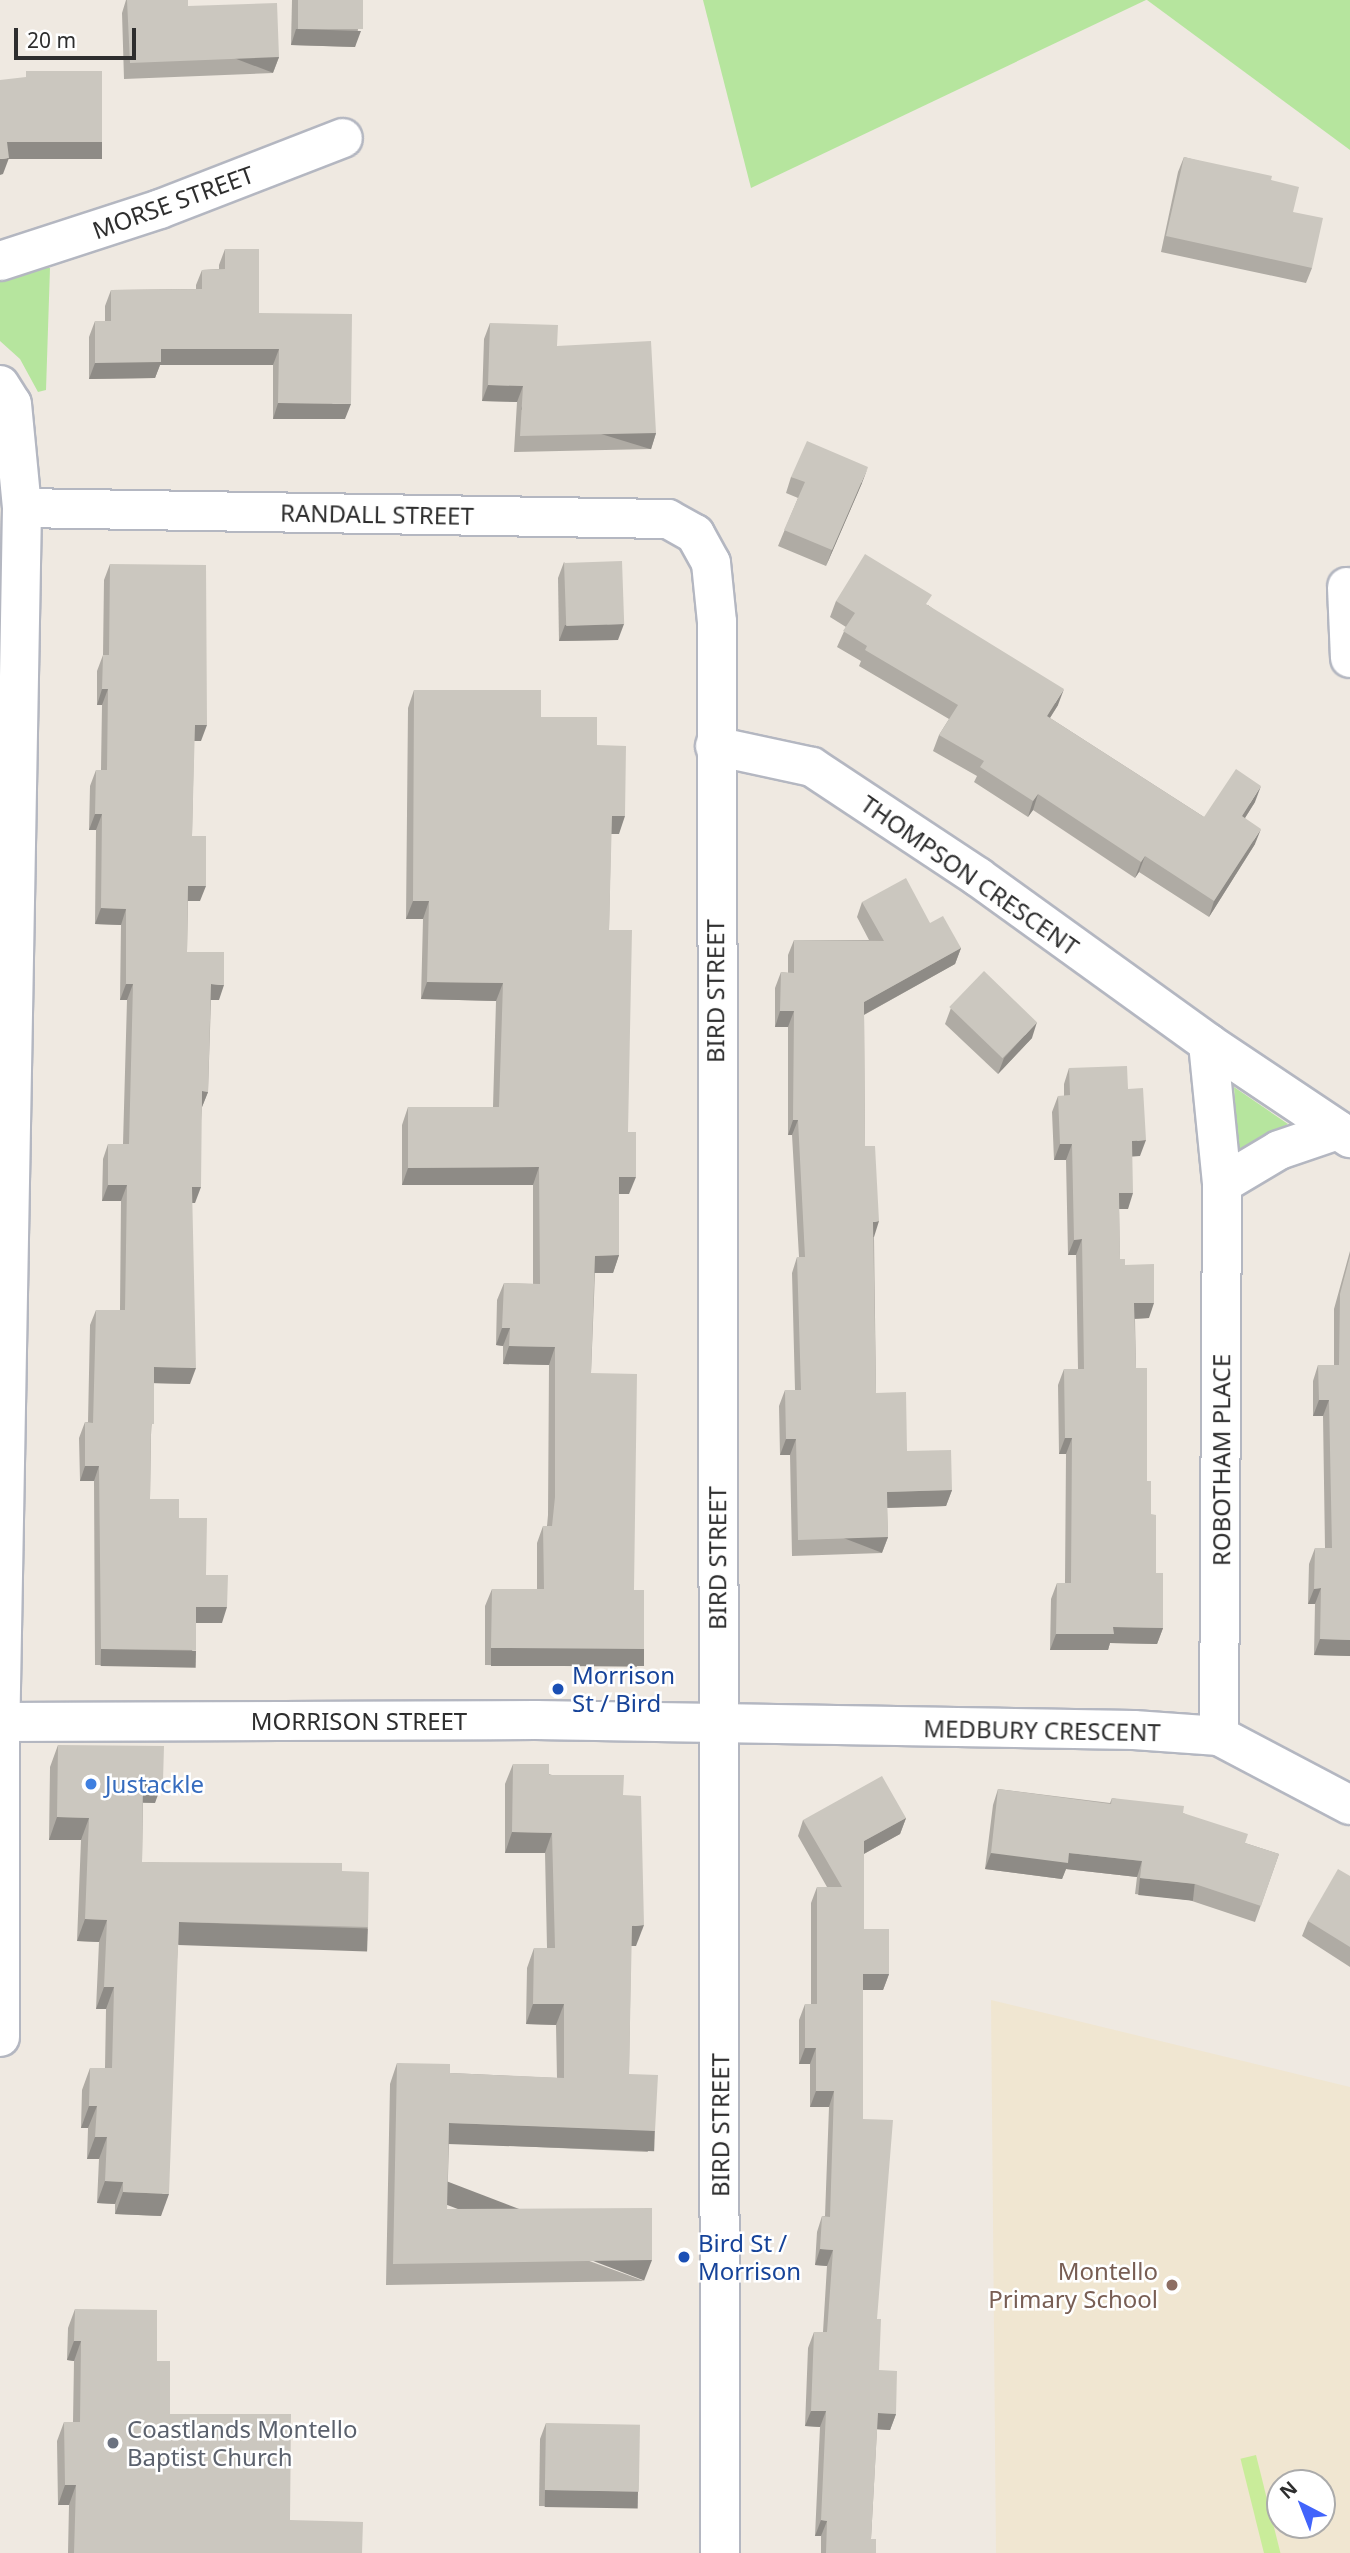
<!DOCTYPE html>
<style>
body{margin:0}
#map{position:relative;width:1350px;height:2553px;overflow:hidden;background:#efe9e1;font-family:"Noto Sans",sans-serif}
div>[style]{position:absolute}
[style*='--x']{left:calc(var(--x)*1px);top:calc(var(--y)*1px);width:calc(var(--w)*1px);rotate:calc(var(--a)*1deg)}
.education>*{inset:0;background:#f0e6d1}
.green>*{inset:0;background:#b6e59e}
.pitch>*{inset:0;background:#c9ec9a;transform-origin:0 0}
.roads{filter:drop-shadow(2px 0 #b4b7c1) drop-shadow(-2px 0 #b4b7c1) drop-shadow(0 2px #b4b7c1) drop-shadow(0 -2px #b4b7c1)}
.minor>*{height:38px;margin:-19px;padding:0 19px;transform-origin:19px;border-radius:19px;background:#fff}
.wall>*{inset:0;background:#afaba4}
.shaded-wall>*{inset:0;background:#8e8b86;transform-origin:0 0}
.building>*{inset:0;background:#cbc7bf;transform-origin:0 0}
.dots>*{width:19px;height:19px;translate:-50% -50%;box-sizing:border-box;border:4px solid #fff;border-radius:50%}
span{translate:-50% -50%;white-space:nowrap;text-align:center;line-height:1.15;-webkit-text-stroke:5px #fff;paint-order:stroke}
.street-label{font-size:24px;color:#2e2e2e}
.transit-label{font-size:24px;color:#164399}
.left{translate:0 -50%;text-align:left}
.shop-label{font-size:24px;color:#366cbe}
.education-label{font-size:24px;color:#785e54}
.right{translate:-100% -50%;text-align:right}
.worship-label{font-size:24px;color:#5b616d}
.north{position:absolute;left:1266px;top:2469px;width:70px;height:70px;box-sizing:border-box;background:#fff;border:2px solid #ababab;border-radius:50%;rotate:318deg;font-size:19px;font-weight:700;line-height:28px;text-align:center;color:#2e2e2e}
.north::after{content:'';display:block;margin:auto;width:24px;height:32px;background:#4264fb;clip-path:polygon(50% 0,100% 100%,50% 72%,0 100%)}
.scale{position:absolute;left:14px;top:28px;width:122px;height:32px;box-sizing:border-box;border:4px solid #2e2e2e;border-top:0;padding-left:9px;font-size:21px;line-height:24px;white-space:nowrap;color:#2e2e2e;-webkit-text-stroke:5px #fff;paint-order:stroke}
</style>
<div id="map">
<div class="education">
<i style="clip-path:polygon(evenodd,991px 2000px,1350px 2087px,1350px 2553px,996px 2553px,991px 2000px,1280px 2483px,1322px 2483px,1322px 2525px,1280px 2525px,1280px 2483px)"></i>
</div>
<div class="green">
<i style="clip-path:polygon(703px 0,1146px 0,751px 188px)"></i>
<i style="clip-path:polygon(1147px 0,1350px 0,1350px 150px)"></i>
<i style="clip-path:polygon(29px 265px,50px 268px,46px 390px,38px 392px,20px 359px,0 341px,0 275px)"></i>
<i style="clip-path:polygon(1234px 1087px,1288px 1124px,1238px 1153px)"></i>
</div>
<div class="pitch">
<i style="left:1256px;top:2455px;width:101px;height:16px;rotate:76deg"></i>
</div>
<div class="roads">
<div class="minor">
<i style="--x:0;--y:261;--w:168;--a:-18"></i>
<i style="--x:160;--y:209;--w:196;--a:-21.2"></i>
<i style="--x:0;--y:385;--w:22;--a:58"></i>
<i style="--x:12;--y:404;--w:104;--a:84.5"></i>
<i style="--x:22;--y:508;--w:1238;--a:91.02"></i>
<i style="--x:0;--y:1746;--w:291;--a:90"></i>
<i style="--x:22;--y:508;--w:646;--a:0.98"></i>
<i style="--x:668;--y:519;--w:31;--a:29"></i>
<i style="--x:695;--y:534;--w:33;--a:61"></i>
<i style="--x:711;--y:563;--w:59;--a:84.2"></i>
<i style="--x:717;--y:622;--w:1931;--a:89.91"></i>
<i style="--x:1347;--y:587;--w:71;--a:87.6"></i>
<i style="--x:715;--y:746;--w:99;--a:12.2"></i>
<i style="--x:812;--y:767;--w:199;--a:33.5"></i>
<i style="--x:978;--y:877;--w:284;--a:35.8"></i>
<i style="--x:1208;--y:1043;--w:171;--a:33.8"></i>
<i style="--x:1208;--y:1043;--w:142;--a:84.3"></i>
<i style="--x:1222;--y:1184;--w:552;--a:90.31"></i>
<i style="--x:1222;--y:1184;--w:66;--a:-30.8"></i>
<i style="--x:1279;--y:1150;--w:62;--a:-18.7"></i>
<i style="--x:0;--y:1722;--w:536;--a:-0.21"></i>
<i style="--x:536;--y:1720;--w:598;--a:0.96"></i>
<i style="--x:1134;--y:1730;--w:85;--a:4"></i>
<i style="--x:1219;--y:1736;--w:148;--a:27.8"></i>
</div>
</div>
<div class="wall">
<i style="clip-path:polygon(126px 0,188px 0,188px 6px,279px 57px,273px 73px,124px 79px,122px 13px)"></i>
<i style="clip-path:polygon(292px 0,363px 0,355px 47px,291px 45px)"></i>
<i style="clip-path:polygon(1184px 157px,1271px 180px,1293px 212px,1312px 268px,1306px 283px,1161px 252px,1178px 172px)"></i>
<i style="clip-path:polygon(225px 249px,259px 313px,345px 419px,273px 419px,273px 365px,160px 365px,155px 378px,89px 379px,89px 337px,95px 321px,105px 321px,105px 306px,111px 290px,196px 289px,196px 285px,202px 270px,219px 269px,219px 265px)"></i>
<i style="clip-path:polygon(490px 323px,656px 433px,651px 449px,514px 452px,517px 402px,482px 401px,484px 339px)"></i>
<i style="clip-path:polygon(791px 477px,862px 483px,826px 566px,778px 546px,798px 498px,786px 493px)"></i>
<i style="clip-path:polygon(564px 562px,618px 640px,559px 641px,558px 578px)"></i>
<i style="clip-path:polygon(110px 564px,201px 741px,194px 741px,192px 836px,200px 901px,188px 901px,187px 952px,219px 1000px,211px 1000px,208px 1092px,202px 1107px,195px 1203px,192px 1203px,190px 1384px,154px 1383px,151px 1435px,150px 1499px,179px 1518px,206px 1575px,222px 1623px,196px 1623px,190px 1666px,95px 1665px,94px 1481px,80px 1481px,79px 1438px,85px 1422px,88px 1422px,90px 1325px,96px 1310px,120px 1310px,121px 1201px,102px 1201px,103px 1159px,108px 1144px,123px 1144px,127px 1000px,120px 1000px,121px 925px,95px 924px,96px 830px,89px 830px,90px 786px,96px 770px,101px 770px,102px 705px,97px 705px,97px 671px,103px 655px,104px 580px)"></i>
<i style="clip-path:polygon(836px 601px,928px 605px,1058px 705px,1050px 718px,1204px 817px,1255px 802px,1245px 818px,1255px 844px,1209px 917px,1139px 872px,1135px 878px,1033px 810px,1028px 817px,974px 782px,977px 776px,933px 751px,939px 735px,949px 719px,859px 666px,861px 661px,837px 647px,846px 627px,830px 617px)"></i>
<i style="clip-path:polygon(414px 690px,541px 717px,597px 745px,619px 834px,611px 834px,609px 930px,628px 1132px,629px 1194px,619px 1194px,619px 1255px,613px 1273px,595px 1273px,591px 1373px,634px 1590px,637px 1667px,485px 1665px,485px 1606px,492px 1589px,537px 1589px,537px 1543px,543px 1526px,547px 1526px,548px 1515px,549px 1365px,503px 1364px,503px 1346px,496px 1345px,497px 1300px,504px 1283px,533px 1284px,533px 1185px,402px 1185px,402px 1125px,408px 1107px,493px 1107px,496px 1001px,421px 999px,423px 919px,406px 919px,408px 708px)"></i>
<i style="clip-path:polygon(862px 902px,930px 923px,961px 948px,955px 964px,864px 1015px,865px 1146px,874px 1237px,876px 1393px,907px 1451px,952px 1490px,946px 1506px,887px 1508px,888px 1537px,882px 1553px,792px 1556px,790px 1455px,780px 1455px,779px 1406px,785px 1390px,795px 1390px,792px 1273px,797px 1257px,799px 1257px,792px 1135px,788px 1135px,788px 1027px,775px 1027px,775px 988px,781px 972px,788px 973px,788px 955px,794px 940px,869px 940px,857px 917px)"></i>
<i style="clip-path:polygon(951px 1008px,1032px 1038px,998px 1074px,945px 1024px)"></i>
<i style="clip-path:polygon(1069px 1068px,1128px 1089px,1140px 1156px,1132px 1156px,1128px 1209px,1119px 1209px,1120px 1259px,1125px 1265px,1149px 1318px,1135px 1319px,1136px 1368px,1156px 1573px,1163px 1628px,1157px 1644px,1110px 1643px,1108px 1650px,1050px 1650px,1051px 1599px,1057px 1583px,1065px 1583px,1066px 1454px,1059px 1454px,1058px 1385px,1064px 1369px,1078px 1369px,1076px 1255px,1068px 1255px,1066px 1160px,1054px 1160px,1052px 1112px,1058px 1096px,1064px 1096px,1064px 1084px)"></i>
<i style="clip-path:polygon(1350px 1251px,1350px 1656px,1314px 1655px,1315px 1604px,1308px 1604px,1309px 1564px,1315px 1548px,1325px 1548px,1323px 1416px,1313px 1416px,1313px 1381px,1318px 1365px,1334px 1365px,1334px 1309px)"></i>
<i style="clip-path:polygon(58px 1745px,155px 1803px,143px 1803px,142px 1862px,342px 1871px,368px 1927px,360px 1949px,178px 1944px,161px 2216px,115px 2214px,115px 2204px,97px 2203px,99px 2159px,87px 2159px,88px 2128px,81px 2128px,82px 2090px,90px 2068px,105px 2068px,106px 2009px,96px 2009px,99px 1942px,77px 1941px,81px 1840px,49px 1840px,50px 1767px)"></i>
<i style="clip-path:polygon(513px 1764px,623px 1795px,636px 1946px,631px 1946px,629px 2074px,648px 2152px,449px 2143px,447px 2209px,644px 2281px,386px 2285px,390px 2084px,397px 2063px,450px 2073px,557px 2078px,556px 2025px,526px 2024px,527px 1968px,534px 1948px,547px 1948px,545px 1853px,505px 1853px,505px 1784px)"></i>
<i style="clip-path:polygon(998px 1789px,1110px 1803px,1112px 1798px,1183px 1813px,1245px 1843px,1279px 1854px,1255px 1922px,1189px 1900px,1135px 1894px,1137px 1877px,1066px 1869px,1062px 1879px,985px 1869px,993px 1805px)"></i>
<i style="clip-path:polygon(906px 1818px,900px 1834px,864px 1854px,864px 1929px,889px 1974px,883px 1990px,863px 1990px,863px 2119px,877px 2319px,879px 2370px,896px 2414px,890px 2430px,877px 2429px,871px 2539px,876px 2553px,821px 2553px,821px 2536px,815px 2536px,820px 2427px,805px 2426px,808px 2348px,814px 2332px,823px 2332px,827px 2266px,815px 2265px,817px 2232px,822px 2216px,825px 2216px,829px 2107px,810px 2107px,810px 2064px,799px 2064px,799px 2020px,805px 2004px,811px 2004px,811px 1903px,817px 1887px,827px 1887px,798px 1836px,803px 1820px)"></i>
<i style="clip-path:polygon(1350px 1876px,1350px 1967px,1302px 1936px,1308px 1921px)"></i>
<i style="clip-path:polygon(75px 2309px,157px 2361px,170px 2414px,290px 2520px,362px 2553px,68px 2553px,69px 2505px,58px 2505px,57px 2441px,64px 2422px,73px 2422px,74px 2361px,67px 2360px,68px 2328px)"></i>
<i style="clip-path:polygon(546px 2423px,638px 2491px,632px 2507px,539px 2506px,540px 2439px)"></i>
</div>
<div class="shaded-wall">
<i style="clip-path:polygon(296px 29px,361px 31px,355px 47px,291px 45px)"></i>
<i style="left:279px;top:57px;width:17px;height:149px;rotate:111deg"></i>
<i style="left:7px;top:142px;width:95px;height:17px"></i>
<i style="clip-path:polygon(9px 158px,3px 174px,0 175px,0 159px)"></i>
<i style="clip-path:polygon(161px 349px,279px 349px,273px 365px,160px 365px,155px 378px,89px 379px,95px 363px)"></i>
<i style="clip-path:polygon(488px 385px,523px 386px,517px 402px,482px 401px)"></i>
<i style="clip-path:polygon(278px 403px,351px 404px,345px 419px,273px 419px)"></i>
<i style="left:656px;top:433px;width:17px;height:136px;rotate:107deg"></i>
<i style="clip-path:polygon(868px 467px,862px 483px,826px 566px,832px 550px)"></i>
<i style="clip-path:polygon(624px 624px,618px 640px,559px 641px,565px 625px)"></i>
<i style="clip-path:polygon(102px 689px,108px 689px,102px 705px,97px 705px)"></i>
<i style="clip-path:polygon(1064px 689px,1058px 705px,1041px 732px,1047px 716px)"></i>
<i style="clip-path:polygon(195px 725px,207px 725px,201px 741px,189px 741px)"></i>
<i style="clip-path:polygon(1261px 786px,1255px 802px,1236px 832px,1242px 816px)"></i>
<i style="clip-path:polygon(1038px 794px,1033px 810px,1028px 817px,1033px 801px)"></i>
<i style="clip-path:polygon(95px 814px,102px 814px,96px 830px,89px 830px)"></i>
<i style="clip-path:polygon(612px 816px,625px 816px,619px 834px,605px 834px)"></i>
<i style="clip-path:polygon(1261px 829px,1255px 844px,1209px 917px,1214px 901px)"></i>
<i style="clip-path:polygon(1145px 856px,1139px 872px,1135px 878px,1141px 862px)"></i>
<i style="clip-path:polygon(188px 886px,206px 886px,200px 901px,182px 901px)"></i>
<i style="clip-path:polygon(413px 901px,429px 901px,423px 919px,406px 919px)"></i>
<i style="clip-path:polygon(101px 908px,126px 909px,121px 925px,95px 924px)"></i>
<i style="clip-path:polygon(961px 948px,955px 964px,858px 1018px,864px 1002px)"></i>
<i style="clip-path:polygon(427px 982px,503px 983px,496px 1001px,421px 999px)"></i>
<i style="clip-path:polygon(126px 984px,133px 984px,127px 1000px,120px 1000px)"></i>
<i style="clip-path:polygon(211px 984px,224px 985px,219px 1000px,205px 1000px)"></i>
<i style="clip-path:polygon(780px 1011px,794px 1011px,788px 1027px,775px 1027px)"></i>
<i style="clip-path:polygon(1037px 1022px,1032px 1038px,998px 1074px,1004px 1058px)"></i>
<i style="clip-path:polygon(202px 1091px,208px 1092px,202px 1107px)"></i>
<i style="clip-path:polygon(793px 1120px,798px 1120px,792px 1135px,788px 1135px)"></i>
<i style="clip-path:polygon(1146px 1140px,1140px 1156px,1126px 1157px,1132px 1141px)"></i>
<i style="clip-path:polygon(1060px 1144px,1072px 1144px,1066px 1160px,1054px 1160px)"></i>
<i style="clip-path:polygon(539px 1167px,533px 1185px,402px 1185px,408px 1168px)"></i>
<i style="clip-path:polygon(619px 1177px,636px 1177px,629px 1194px,613px 1194px)"></i>
<i style="clip-path:polygon(108px 1185px,127px 1185px,121px 1201px,102px 1201px)"></i>
<i style="clip-path:polygon(192px 1187px,201px 1187px,195px 1203px,186px 1203px)"></i>
<i style="clip-path:polygon(1119px 1193px,1133px 1193px,1128px 1209px,1113px 1209px)"></i>
<i style="clip-path:polygon(879px 1221px,874px 1237px,867px 1238px,873px 1222px)"></i>
<i style="clip-path:polygon(1082px 1239px,1076px 1255px,1068px 1255px,1074px 1240px)"></i>
<i style="clip-path:polygon(619px 1255px,613px 1273px,589px 1273px,595px 1256px)"></i>
<i style="clip-path:polygon(1134px 1303px,1154px 1303px,1149px 1318px,1129px 1319px)"></i>
<i style="clip-path:polygon(502px 1328px,510px 1328px,503px 1346px,496px 1345px)"></i>
<i style="clip-path:polygon(509px 1346px,555px 1347px,549px 1365px,503px 1364px)"></i>
<i style="clip-path:polygon(154px 1367px,196px 1368px,190px 1384px,148px 1383px)"></i>
<i style="clip-path:polygon(1319px 1400px,1329px 1400px,1323px 1416px,1313px 1416px)"></i>
<i style="clip-path:polygon(1065px 1438px,1072px 1438px,1066px 1454px,1059px 1454px)"></i>
<i style="clip-path:polygon(786px 1439px,796px 1439px,790px 1455px,780px 1455px)"></i>
<i style="clip-path:polygon(85px 1466px,99px 1466px,94px 1481px,80px 1481px)"></i>
<i style="clip-path:polygon(952px 1490px,946px 1506px,881px 1508px,887px 1492px)"></i>
<i style="left:888px;top:1537px;width:17px;height:90px;rotate:111deg"></i>
<i style="clip-path:polygon(1321px 1588px,1315px 1604px,1308px 1604px,1314px 1589px)"></i>
<i style="clip-path:polygon(196px 1607px,227px 1607px,222px 1623px,190px 1623px)"></i>
<i style="clip-path:polygon(1113px 1627px,1163px 1628px,1157px 1644px,1110px 1643px,1108px 1650px,1050px 1650px,1056px 1634px)"></i>
<i style="clip-path:polygon(1320px 1639px,1350px 1640px,1350px 1656px,1314px 1655px)"></i>
<i style="left:491px;top:1648px;width:153px;height:18px"></i>
<i style="left:101px;top:1649px;width:95px;height:17px;rotate:1deg"></i>
<i style="clip-path:polygon(143px 1780px,163px 1781px,155px 1803px,135px 1802px)"></i>
<i style="clip-path:polygon(57px 1817px,89px 1818px,81px 1840px,49px 1840px)"></i>
<i style="clip-path:polygon(906px 1818px,900px 1834px,858px 1857px,864px 1841px)"></i>
<i style="clip-path:polygon(512px 1832px,552px 1833px,545px 1853px,505px 1853px)"></i>
<i style="clip-path:polygon(991px 1853px,1069px 1853px,1142px 1861px,1137px 1877px,1066px 1869px,1062px 1879px,985px 1869px)"></i>
<i style="left:1140px;top:1878px;width:55px;height:17px;rotate:6deg"></i>
<i style="clip-path:polygon(85px 1919px,107px 1920px,99px 1942px,77px 1941px)"></i>
<i style="left:179px;top:1922px;width:189px;height:23px;rotate:2deg"></i>
<i style="clip-path:polygon(644px 1925px,636px 1946px,624px 1946px,632px 1926px)"></i>
<i style="clip-path:polygon(863px 1974px,889px 1974px,883px 1990px,857px 1990px)"></i>
<i style="clip-path:polygon(104px 1987px,114px 1987px,106px 2009px,96px 2009px)"></i>
<i style="clip-path:polygon(533px 2004px,564px 2004px,556px 2025px,526px 2024px)"></i>
<i style="clip-path:polygon(805px 2048px,816px 2048px,810px 2064px,799px 2064px)"></i>
<i style="clip-path:polygon(816px 2091px,834px 2091px,829px 2107px,810px 2107px)"></i>
<i style="clip-path:polygon(89px 2106px,97px 2106px,88px 2128px,81px 2128px)"></i>
<i style="left:449px;top:2123px;width:206px;height:21px;rotate:2deg"></i>
<i style="clip-path:polygon(95px 2137px,107px 2137px,99px 2159px,87px 2159px)"></i>
<i style="clip-path:polygon(105px 2181px,123px 2182px,115px 2204px,97px 2203px)"></i>
<i style="clip-path:polygon(123px 2192px,169px 2194px,161px 2216px,115px 2214px)"></i>
<i style="clip-path:polygon(820px 2249px,833px 2250px,827px 2266px,815px 2265px)"></i>
<i style="left:652px;top:2260px;width:22px;height:259px;rotate:111deg"></i>
<i style="clip-path:polygon(74px 2341px,81px 2341px,74px 2361px,67px 2360px)"></i>
<i style="clip-path:polygon(811px 2411px,826px 2411px,820px 2427px,805px 2426px)"></i>
<i style="clip-path:polygon(878px 2413px,896px 2414px,890px 2430px,872px 2429px)"></i>
<i style="clip-path:polygon(65px 2485px,76px 2485px,69px 2505px,58px 2505px)"></i>
<i style="left:545px;top:2490px;width:93px;height:17px;rotate:1deg"></i>
<i style="clip-path:polygon(821px 2520px,827px 2521px,821px 2536px,815px 2536px)"></i>
</div>
<div class="building">
<i style="clip-path:polygon(127px 0,188px 0,188px 6px,277px 3px,279px 57px,130px 63px)"></i>
<i style="left:298px;top:0;width:65px;height:29px"></i>
<i style="clip-path:polygon(26px 71px,102px 71px,102px 142px,7px 142px,9px 158px,0 159px,0 80px,26px 77px)"></i>
<i style="clip-path:polygon(1184px 157px,1272px 176px,1271px 180px,1299px 187px,1293px 212px,1323px 218px,1312px 268px,1166px 236px)"></i>
<i style="clip-path:polygon(225px 249px,259px 249px,259px 313px,352px 314px,351px 404px,278px 403px,279px 349px,161px 349px,161px 362px,95px 363px,95px 321px,111px 321px,111px 290px,202px 289px,202px 270px,225px 269px)"></i>
<i style="clip-path:polygon(490px 323px,558px 325px,557px 346px,651px 341px,656px 433px,520px 436px,523px 386px,488px 385px)"></i>
<i style="clip-path:polygon(807px 441px,868px 467px,832px 550px,784px 530px,805px 482px,791px 477px)"></i>
<i style="clip-path:polygon(865px 554px,932px 595px,926px 604px,1064px 689px,1047px 716px,1204px 817px,1236px 769px,1261px 786px,1242px 816px,1261px 829px,1214px 901px,1145px 856px,1141px 862px,1038px 794px,1033px 801px,980px 767px,984px 761px,939px 735px,958px 705px,865px 650px,867px 646px,843px 631px,855px 613px,836px 601px)"></i>
<i style="left:622px;top:561px;width:63px;height:58px;rotate:88deg"></i>
<i style="clip-path:polygon(110px 564px,206px 565px,207px 725px,195px 725px,192px 836px,206px 836px,206px 886px,188px 886px,187px 952px,224px 952px,224px 985px,211px 984px,208px 1092px,202px 1091px,201px 1187px,192px 1187px,196px 1368px,154px 1367px,154px 1424px,151px 1424px,150px 1499px,179px 1499px,179px 1518px,207px 1518px,206px 1575px,228px 1575px,227px 1607px,196px 1607px,196px 1650px,101px 1649px,99px 1466px,85px 1466px,85px 1422px,93px 1423px,96px 1310px,125px 1310px,127px 1185px,108px 1185px,108px 1144px,129px 1144px,133px 984px,126px 984px,126px 909px,101px 908px,102px 814px,95px 814px,96px 770px,107px 770px,108px 689px,102px 689px,103px 655px,109px 655px)"></i>
<i style="clip-path:polygon(414px 690px,541px 690px,541px 717px,597px 717px,597px 745px,626px 746px,625px 816px,612px 816px,609px 930px,632px 930px,628px 1132px,636px 1132px,636px 1177px,619px 1177px,619px 1255px,595px 1256px,591px 1373px,637px 1374px,634px 1590px,644px 1590px,644px 1649px,491px 1648px,492px 1589px,544px 1589px,543px 1526px,552px 1526px,555px 1497px,555px 1347px,509px 1346px,510px 1328px,502px 1328px,504px 1283px,540px 1284px,539px 1167px,408px 1168px,408px 1107px,499px 1107px,503px 983px,427px 982px,429px 901px,413px 901px)"></i>
<i style="clip-path:polygon(906px 878px,930px 923px,943px 916px,961px 948px,864px 1002px,865px 1146px,875px 1146px,879px 1221px,873px 1222px,876px 1393px,906px 1392px,907px 1451px,951px 1450px,952px 1490px,887px 1492px,888px 1537px,798px 1540px,796px 1439px,786px 1439px,785px 1390px,801px 1390px,797px 1257px,805px 1257px,798px 1120px,793px 1120px,794px 1011px,780px 1011px,781px 972px,794px 973px,794px 940px,884px 941px,862px 902px)"></i>
<i style="left:984px;top:971px;width:74px;height:50px;rotate:44deg"></i>
<i style="clip-path:polygon(1127px 1066px,1128px 1089px,1143px 1088px,1146px 1140px,1132px 1141px,1133px 1193px,1119px 1193px,1120px 1259px,1125px 1259px,1125px 1265px,1154px 1264px,1154px 1303px,1134px 1303px,1136px 1368px,1147px 1368px,1147px 1481px,1151px 1481px,1151px 1514px,1156px 1515px,1156px 1573px,1163px 1573px,1163px 1628px,1113px 1627px,1114px 1634px,1056px 1634px,1057px 1583px,1071px 1583px,1072px 1438px,1065px 1438px,1064px 1369px,1084px 1369px,1082px 1239px,1074px 1240px,1072px 1144px,1060px 1144px,1058px 1096px,1070px 1095px,1069px 1068px)"></i>
<i style="clip-path:polygon(1350px 1256px,1350px 1640px,1320px 1639px,1321px 1588px,1314px 1589px,1315px 1548px,1332px 1548px,1329px 1400px,1319px 1400px,1318px 1365px,1339px 1365px,1340px 1294px)"></i>
<i style="clip-path:polygon(58px 1745px,164px 1746px,163px 1781px,143px 1780px,142px 1862px,342px 1863px,342px 1871px,369px 1872px,368px 1927px,179px 1922px,169px 2194px,123px 2192px,123px 2182px,105px 2181px,107px 2137px,95px 2137px,97px 2106px,89px 2106px,90px 2068px,112px 2068px,114px 1987px,104px 1987px,107px 1920px,85px 1919px,89px 1818px,57px 1817px)"></i>
<i style="clip-path:polygon(513px 1764px,549px 1764px,549px 1775px,624px 1775px,623px 1795px,641px 1796px,644px 1925px,632px 1926px,629px 2074px,658px 2075px,655px 2131px,449px 2123px,447px 2209px,652px 2208px,652px 2260px,393px 2264px,397px 2063px,450px 2064px,450px 2073px,564px 2078px,564px 2004px,533px 2004px,534px 1948px,555px 1948px,552px 1833px,512px 1832px)"></i>
<i style="clip-path:polygon(882px 1776px,906px 1818px,864px 1841px,864px 1929px,889px 1929px,889px 1974px,863px 1974px,863px 2119px,893px 2120px,877px 2319px,881px 2319px,879px 2370px,897px 2371px,896px 2414px,878px 2413px,871px 2539px,876px 2539px,876px 2553px,826px 2553px,827px 2521px,821px 2520px,826px 2411px,811px 2411px,814px 2332px,827px 2332px,833px 2250px,820px 2249px,822px 2216px,830px 2217px,834px 2091px,816px 2091px,816px 2048px,805px 2048px,805px 2004px,817px 2004px,817px 1887px,842px 1887px,803px 1820px)"></i>
<i style="clip-path:polygon(998px 1789px,1111px 1804px,1112px 1798px,1184px 1806px,1183px 1813px,1248px 1834px,1245px 1843px,1279px 1854px,1261px 1906px,1195px 1884px,1140px 1878px,1142px 1861px,1069px 1853px,1068px 1863px,991px 1853px)"></i>
<i style="clip-path:polygon(1338px 1869px,1350px 1876px,1350px 1947px,1308px 1921px)"></i>
<i style="clip-path:polygon(75px 2309px,157px 2310px,157px 2361px,170px 2361px,170px 2414px,291px 2414px,290px 2520px,363px 2522px,362px 2553px,74px 2553px,76px 2485px,65px 2485px,64px 2422px,80px 2422px,81px 2341px,74px 2341px)"></i>
<i style="left:546px;top:2423px;width:94px;height:67px;rotate:1deg"></i>
</div>
<div class="dots">
<i style="left:558px;top:1689px;background:#1a4fb4"></i>
<i style="left:91px;top:1784px;background:#3f7fe0"></i>
<i style="left:684px;top:2257px;background:#1a4fb4"></i>
<i style="left:1172px;top:2285px;background:#8d6e63"></i>
<i style="left:113px;top:2443px;background:#6b7280"></i>
</div>
<div class="street-label">
<span style="left:173px;top:202px;rotate:-20deg">MORSE STREET</span>
<span style="left:377px;top:514px;rotate:1deg">RANDALL STREET</span>
<span style="left:970px;top:875px;rotate:35deg">THOMPSON CRESCENT</span>
<span style="left:715px;top:991px;rotate:-90deg">BIRD STREET</span>
<span style="left:1221px;top:1460px;rotate:-90deg">ROBOTHAM PLACE</span>
<span style="left:717px;top:1558px;rotate:-90deg">BIRD STREET</span>
<span style="left:359px;top:1721px">MORRISON STREET</span>
<span style="left:1042px;top:1730px;rotate:1deg">MEDBURY CRESCENT</span>
<span style="left:720px;top:2125px;rotate:-90deg">BIRD STREET</span>
</div>
<div class="transit-label">
<span class="left" style="left:572px;top:1689px">Morrison<br>St / Bird</span>
<span class="left" style="left:698px;top:2257px">Bird St /<br>Morrison</span>
</div>
<div class="shop-label">
<span class="left" style="left:105px;top:1784px">Justackle</span>
</div>
<div class="education-label">
<span class="right" style="left:1158px;top:2285px">Montello<br>Primary School</span>
</div>
<div class="worship-label">
<span class="left" style="left:127px;top:2443px">Coastlands Montello<br>Baptist Church</span>
</div>
<div class="north">N</div>
<div class="scale">20 m</div>
</div>
